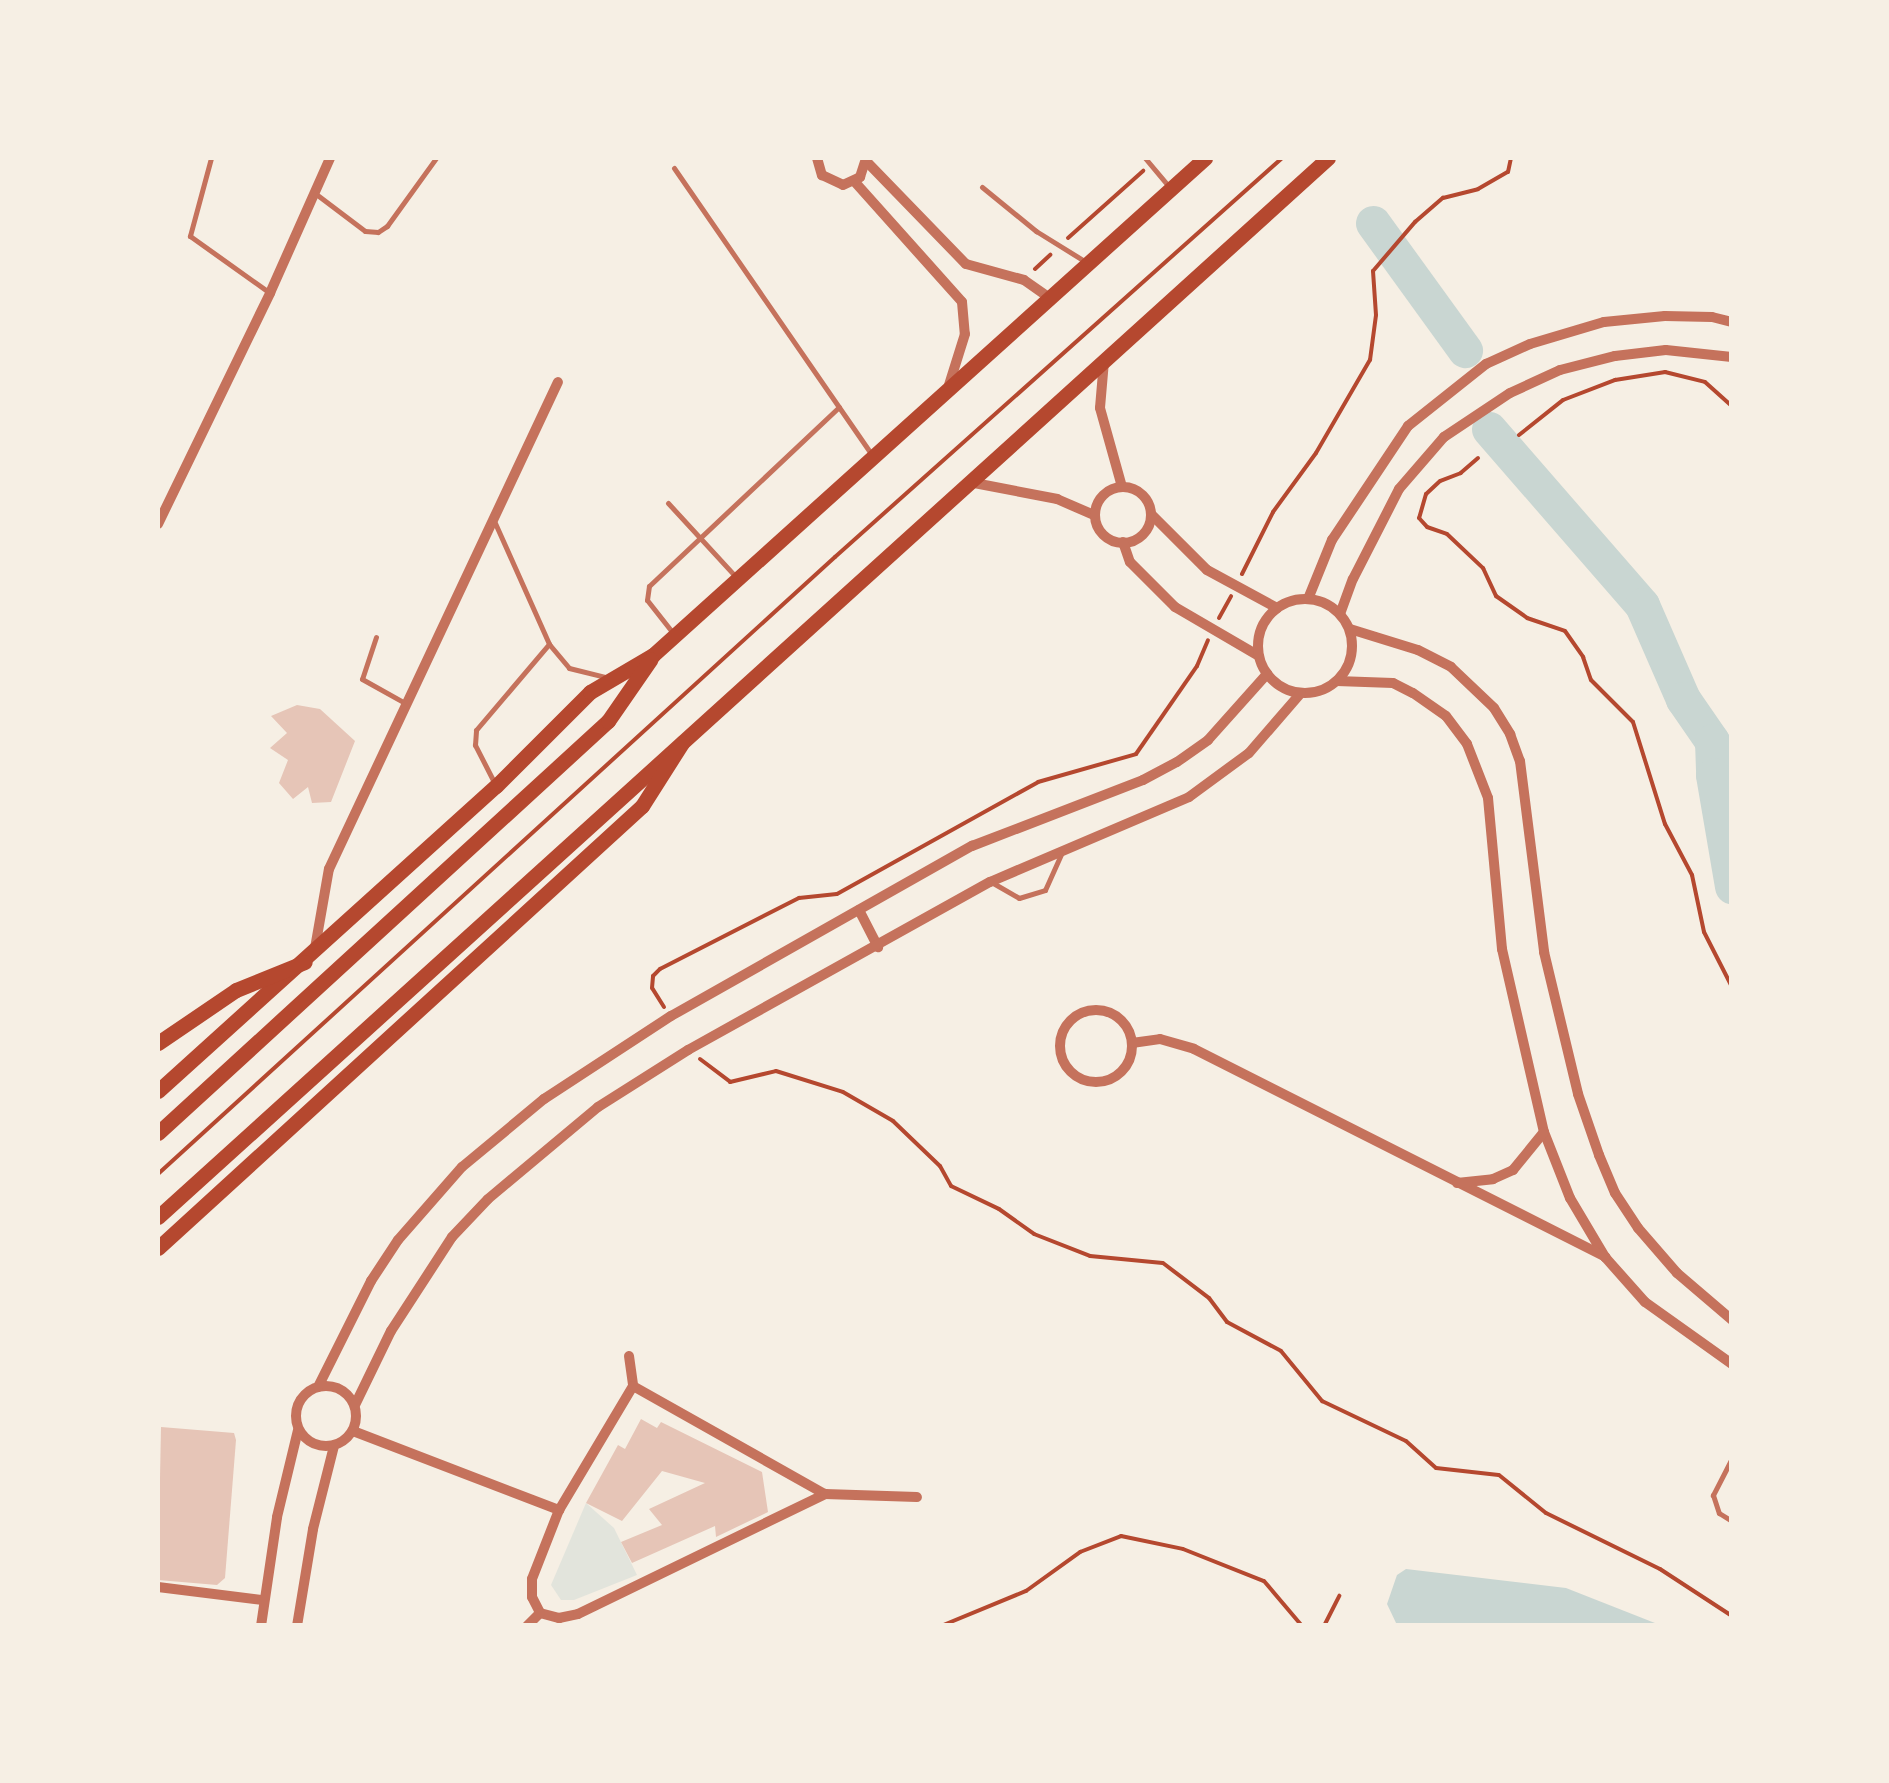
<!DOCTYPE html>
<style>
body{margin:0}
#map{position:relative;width:1889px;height:1783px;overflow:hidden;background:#f6efe4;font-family:Cabin,sans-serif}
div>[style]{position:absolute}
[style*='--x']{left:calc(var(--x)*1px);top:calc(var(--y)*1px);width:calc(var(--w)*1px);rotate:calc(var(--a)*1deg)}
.green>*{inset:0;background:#e2e4dc}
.water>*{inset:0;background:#c9d6d2}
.river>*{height:35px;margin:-17.5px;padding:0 17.5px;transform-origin:17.5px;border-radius:17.5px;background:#c9d6d2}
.building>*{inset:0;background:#e6c5b7}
.path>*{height:4px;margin:-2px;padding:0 2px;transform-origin:2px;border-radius:2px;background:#b5482f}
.service>*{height:5px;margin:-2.5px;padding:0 2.5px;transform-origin:2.5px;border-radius:2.5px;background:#c5725c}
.minor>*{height:10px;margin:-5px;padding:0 5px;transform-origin:5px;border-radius:5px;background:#c5725c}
.minor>.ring{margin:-5px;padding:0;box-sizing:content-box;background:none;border:10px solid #c5725c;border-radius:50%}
.primary>*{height:15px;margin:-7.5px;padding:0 7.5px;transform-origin:7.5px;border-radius:7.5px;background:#b5482f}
.trunk>*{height:15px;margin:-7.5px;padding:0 7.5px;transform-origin:7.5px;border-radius:7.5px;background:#b5482f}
span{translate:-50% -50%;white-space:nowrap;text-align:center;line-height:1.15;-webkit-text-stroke:8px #f6efe4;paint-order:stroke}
.frame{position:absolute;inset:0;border:160px solid #f6efe4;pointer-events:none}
</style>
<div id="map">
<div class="green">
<i style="clip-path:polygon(586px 1503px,614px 1528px,637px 1575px,574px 1600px,561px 1600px,551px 1585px)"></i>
</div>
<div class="water">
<i style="clip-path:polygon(1406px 1569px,1566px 1588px,1660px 1625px,1397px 1625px,1387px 1604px,1397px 1575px)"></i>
</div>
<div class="river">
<i style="--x:1373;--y:223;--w:157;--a:54.1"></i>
<i style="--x:1489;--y:429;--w:233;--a:49"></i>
<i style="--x:1642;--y:605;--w:103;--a:66.4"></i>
<i style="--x:1683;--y:699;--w:51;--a:55.4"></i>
<i style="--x:1712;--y:741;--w:34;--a:88"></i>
<i style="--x:1713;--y:775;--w:113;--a:80.3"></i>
</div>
<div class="building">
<i style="clip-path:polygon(297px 705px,320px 709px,355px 741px,331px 802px,312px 803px,308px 787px,293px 799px,279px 783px,288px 760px,270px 748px,287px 733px,271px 716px)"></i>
<i style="clip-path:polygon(641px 1419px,657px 1428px,661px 1422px,762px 1472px,768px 1512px,716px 1537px,715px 1526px,632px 1563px,621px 1542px,662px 1525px,649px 1509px,705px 1483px,662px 1471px,622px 1521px,586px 1503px,618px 1445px,625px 1449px)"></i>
<i style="clip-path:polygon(161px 1427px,234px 1433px,236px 1440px,225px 1578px,217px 1585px,158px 1580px)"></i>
</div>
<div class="path">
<i style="--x:1068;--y:238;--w:101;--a:-41.8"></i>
<i style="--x:1035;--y:269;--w:21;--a:-43"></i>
<i style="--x:1519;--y:435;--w:56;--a:-38.5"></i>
<i style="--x:1563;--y:400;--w:56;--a:-21"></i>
<i style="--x:1615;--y:380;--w:51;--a:-9.1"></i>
<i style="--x:1665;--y:372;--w:41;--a:14"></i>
<i style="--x:1705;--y:382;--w:36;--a:42"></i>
<i style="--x:1478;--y:458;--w:23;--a:139"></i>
<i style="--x:1461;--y:473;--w:22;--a:159"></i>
<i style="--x:1440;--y:481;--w:19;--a:137"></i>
<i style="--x:1426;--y:494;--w:25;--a:106"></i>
<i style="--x:1419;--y:518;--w:12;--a:48"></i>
<i style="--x:1427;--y:527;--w:21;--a:19"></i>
<i style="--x:1447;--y:534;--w:50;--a:43.4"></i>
<i style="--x:1483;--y:568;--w:31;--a:65"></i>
<i style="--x:1496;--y:596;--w:38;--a:35"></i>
<i style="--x:1527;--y:618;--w:40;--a:18.9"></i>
<i style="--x:1565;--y:631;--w:32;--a:55"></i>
<i style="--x:1583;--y:657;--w:24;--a:71"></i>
<i style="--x:1591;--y:680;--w:59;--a:45"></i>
<i style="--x:1633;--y:722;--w:107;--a:72.6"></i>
<i style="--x:1665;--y:824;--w:58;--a:62.1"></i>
<i style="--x:1692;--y:875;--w:58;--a:78.1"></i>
<i style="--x:1704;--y:932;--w:62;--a:63"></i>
<i style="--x:1242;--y:574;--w:69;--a:-63.4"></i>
<i style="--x:1273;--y:512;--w:73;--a:-53.9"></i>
<i style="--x:1316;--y:453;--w:108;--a:-59.9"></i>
<i style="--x:1370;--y:360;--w:45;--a:-82.4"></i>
<i style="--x:1376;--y:315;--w:44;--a:-93.9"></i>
<i style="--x:1373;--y:271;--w:65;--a:-49.4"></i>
<i style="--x:1415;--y:222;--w:37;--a:-41"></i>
<i style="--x:1443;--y:198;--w:36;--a:-14"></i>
<i style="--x:1478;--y:189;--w:34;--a:-30"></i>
<i style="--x:1508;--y:172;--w:14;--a:-78"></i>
<i style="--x:1219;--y:618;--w:25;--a:-61"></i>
<i style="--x:664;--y:1007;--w:22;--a:-122"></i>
<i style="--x:652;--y:988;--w:12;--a:-85"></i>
<i style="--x:653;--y:976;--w:10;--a:-45"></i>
<i style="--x:660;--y:969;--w:156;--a:-27.1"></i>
<i style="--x:799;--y:898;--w:38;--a:-6"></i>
<i style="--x:837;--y:894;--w:230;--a:-29.1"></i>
<i style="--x:1038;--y:782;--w:102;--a:-15.9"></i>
<i style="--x:1136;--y:754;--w:107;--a:-55.3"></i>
<i style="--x:1197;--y:666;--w:28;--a:-67"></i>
<i style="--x:700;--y:1059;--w:38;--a:37"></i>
<i style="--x:730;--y:1082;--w:47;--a:-13.4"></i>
<i style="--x:776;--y:1071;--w:70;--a:17.4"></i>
<i style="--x:843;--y:1092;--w:58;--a:30.1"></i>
<i style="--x:893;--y:1121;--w:65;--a:43.8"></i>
<i style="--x:940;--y:1166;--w:23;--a:61"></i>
<i style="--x:951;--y:1186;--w:53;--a:25.6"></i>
<i style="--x:999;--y:1209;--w:43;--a:35.5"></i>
<i style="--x:1034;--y:1234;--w:60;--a:21.4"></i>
<i style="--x:1090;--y:1256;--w:73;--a:5.5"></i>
<i style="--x:1163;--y:1263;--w:58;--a:37.3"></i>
<i style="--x:1209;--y:1298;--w:30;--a:53"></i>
<i style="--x:1227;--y:1322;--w:61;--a:28.2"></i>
<i style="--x:1281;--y:1351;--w:65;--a:50.6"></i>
<i style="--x:1322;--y:1401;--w:93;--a:25.5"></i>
<i style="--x:1406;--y:1441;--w:40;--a:42"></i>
<i style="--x:1436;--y:1468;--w:63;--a:6.3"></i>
<i style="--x:1499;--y:1475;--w:60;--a:39"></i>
<i style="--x:1546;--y:1513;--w:127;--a:26.2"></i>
<i style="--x:1660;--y:1569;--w:86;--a:33.1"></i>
<i style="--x:158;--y:1174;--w:916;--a:-42.35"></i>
<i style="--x:835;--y:557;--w:599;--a:-41.75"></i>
<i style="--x:941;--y:1626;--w:92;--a:-22.4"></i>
<i style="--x:1026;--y:1591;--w:67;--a:-35.8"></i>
<i style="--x:1080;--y:1552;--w:44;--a:-21.3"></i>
<i style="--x:1121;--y:1536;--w:63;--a:11.8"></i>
<i style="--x:1183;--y:1549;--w:87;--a:21.6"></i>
<i style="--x:1264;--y:1581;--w:59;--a:49.8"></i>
<i style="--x:1324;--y:1626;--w:34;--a:-63"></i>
</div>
<div class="service">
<i style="--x:211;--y:158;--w:81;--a:105.1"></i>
<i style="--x:190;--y:236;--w:98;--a:35.5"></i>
<i style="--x:1145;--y:158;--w:38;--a:50"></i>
<i style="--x:674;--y:168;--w:349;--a:55.4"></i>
<i style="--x:982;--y:187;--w:70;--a:39.2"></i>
<i style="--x:1036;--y:231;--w:59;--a:31.8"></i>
<i style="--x:316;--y:194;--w:61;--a:37.1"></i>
<i style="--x:365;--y:231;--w:13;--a:4"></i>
<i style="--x:378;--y:232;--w:11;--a:-34"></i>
<i style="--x:387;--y:226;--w:84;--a:-54.2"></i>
<i style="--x:668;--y:503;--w:100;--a:47.4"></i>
<i style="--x:495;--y:523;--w:133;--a:65.9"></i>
<i style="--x:549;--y:644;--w:31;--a:50"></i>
<i style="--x:569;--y:668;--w:38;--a:14"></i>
<i style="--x:673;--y:633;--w:42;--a:-128.2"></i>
<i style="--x:647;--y:600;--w:14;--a:-82"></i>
<i style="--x:649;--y:586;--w:261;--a:-43.3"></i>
<i style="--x:376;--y:637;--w:44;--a:108.4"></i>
<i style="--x:362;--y:679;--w:49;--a:29.2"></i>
<i style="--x:495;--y:784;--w:44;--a:-117.1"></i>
<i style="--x:475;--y:745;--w:15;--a:-86"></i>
<i style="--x:476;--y:730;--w:113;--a:-49.7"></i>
<i style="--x:993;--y:883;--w:30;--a:30"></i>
<i style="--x:1019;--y:898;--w:27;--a:-17"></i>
<i style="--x:1045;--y:890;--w:42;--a:-65.9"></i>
<i style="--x:1732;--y:1458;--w:42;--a:117.2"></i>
<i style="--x:1713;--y:1495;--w:19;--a:72"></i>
<i style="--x:1719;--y:1513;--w:15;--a:32"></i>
</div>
<div class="minor">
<i style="--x:817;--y:158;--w:18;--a:74"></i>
<i style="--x:822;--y:175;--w:23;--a:25"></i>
<i style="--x:843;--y:185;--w:19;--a:-25"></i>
<i style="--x:860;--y:177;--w:20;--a:-72"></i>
<i style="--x:867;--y:162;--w:142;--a:45.9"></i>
<i style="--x:966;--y:264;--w:60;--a:15.4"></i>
<i style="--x:1024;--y:280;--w:32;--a:35"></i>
<i style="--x:854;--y:181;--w:162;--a:48.2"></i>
<i style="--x:962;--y:302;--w:32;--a:85"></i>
<i style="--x:965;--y:334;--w:53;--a:107.4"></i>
<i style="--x:1104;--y:361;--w:47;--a:94.9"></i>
<i style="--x:1100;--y:408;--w:82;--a:74.4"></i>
<i style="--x:969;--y:482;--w:90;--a:10.9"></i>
<i style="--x:1057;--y:499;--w:40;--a:23.4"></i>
<i class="ring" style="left:1095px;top:487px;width:46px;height:46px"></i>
<i style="--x:1151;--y:514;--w:79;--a:45"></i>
<i style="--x:1207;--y:570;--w:80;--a:28.5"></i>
<i style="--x:158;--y:524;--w:257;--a:-64.1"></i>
<i style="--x:270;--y:293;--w:148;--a:-66"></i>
<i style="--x:1123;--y:542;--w:21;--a:71"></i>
<i style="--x:1130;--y:562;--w:64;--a:45"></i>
<i style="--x:1175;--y:607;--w:97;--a:30.3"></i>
<i style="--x:1308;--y:599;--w:64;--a:-67.9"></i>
<i style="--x:1332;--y:540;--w:137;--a:-56.3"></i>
<i style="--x:1408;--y:426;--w:100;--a:-38.5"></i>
<i style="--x:1486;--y:364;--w:48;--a:-24.4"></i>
<i style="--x:1530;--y:344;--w:77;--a:-16.6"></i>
<i style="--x:1604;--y:322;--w:61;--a:-5.6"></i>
<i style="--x:1665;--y:316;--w:47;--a:1.2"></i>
<i style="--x:1712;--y:317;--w:21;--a:14"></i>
<i class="ring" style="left:1258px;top:599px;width:84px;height:84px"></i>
<i style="--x:1340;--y:614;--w:37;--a:-70"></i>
<i style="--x:1353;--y:579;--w:101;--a:-62.9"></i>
<i style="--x:1399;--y:489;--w:69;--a:-49.1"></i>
<i style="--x:1444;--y:437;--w:79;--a:-33.7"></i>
<i style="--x:1510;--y:393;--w:55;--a:-24.7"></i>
<i style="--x:1560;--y:370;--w:57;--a:-14.3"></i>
<i style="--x:1615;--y:356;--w:51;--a:-6.7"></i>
<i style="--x:1666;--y:350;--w:66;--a:6.1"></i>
<i style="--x:1350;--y:629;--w:71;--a:17.2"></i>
<i style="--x:1418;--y:650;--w:37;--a:27"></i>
<i style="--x:1451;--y:667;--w:59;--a:43.6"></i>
<i style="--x:1494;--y:708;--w:31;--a:58"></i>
<i style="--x:1510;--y:734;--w:29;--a:70"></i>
<i style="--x:1520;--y:761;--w:193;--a:82.8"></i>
<i style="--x:1544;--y:952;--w:146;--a:76.5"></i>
<i style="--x:1578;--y:1094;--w:65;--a:71"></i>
<i style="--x:1599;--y:1155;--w:41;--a:67.2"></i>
<i style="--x:1615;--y:1193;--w:42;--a:56.7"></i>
<i style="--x:1638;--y:1228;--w:60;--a:49.1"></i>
<i style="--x:1677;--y:1273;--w:72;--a:40.5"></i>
<i style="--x:1337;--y:681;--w:56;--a:2"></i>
<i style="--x:1393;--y:683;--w:22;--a:27"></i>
<i style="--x:1413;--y:693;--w:40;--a:34.9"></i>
<i style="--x:1446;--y:716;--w:35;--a:53"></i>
<i style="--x:1467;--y:744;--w:58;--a:68.7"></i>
<i style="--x:1488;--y:798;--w:152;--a:84.7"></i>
<i style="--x:1502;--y:949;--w:188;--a:77.1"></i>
<i style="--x:1544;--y:1132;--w:71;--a:68.5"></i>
<i style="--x:1570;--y:1198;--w:69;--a:59.3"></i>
<i style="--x:1605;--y:1257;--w:60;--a:48.4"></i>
<i style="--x:1645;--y:1302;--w:107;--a:35.5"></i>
<i style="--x:859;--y:910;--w:42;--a:62.8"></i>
<i style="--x:315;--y:948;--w:80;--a:-80"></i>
<i style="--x:329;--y:869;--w:538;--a:-64.82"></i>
<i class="ring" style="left:1060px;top:1010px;width:62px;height:62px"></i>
<i style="--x:1132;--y:1043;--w:28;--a:-8"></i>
<i style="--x:1160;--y:1039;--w:35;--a:16"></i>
<i style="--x:1194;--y:1049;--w:461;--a:26.8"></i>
<i style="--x:1457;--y:1183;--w:36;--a:-6"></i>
<i style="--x:1493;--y:1179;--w:22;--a:-24"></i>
<i style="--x:1513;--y:1170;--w:49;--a:-50.8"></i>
<i style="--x:629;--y:1356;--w:30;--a:82"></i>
<i style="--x:633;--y:1386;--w:144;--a:120.8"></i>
<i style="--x:559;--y:1510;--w:74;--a:111.4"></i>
<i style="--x:532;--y:1579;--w:18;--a:90"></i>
<i style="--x:532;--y:1597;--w:18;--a:63"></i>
<i style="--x:540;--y:1613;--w:20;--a:15"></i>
<i style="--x:559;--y:1618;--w:19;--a:-12"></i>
<i style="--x:578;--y:1614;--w:275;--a:-25.9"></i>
<i class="ring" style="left:296px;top:1386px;width:50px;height:50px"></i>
<i style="--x:633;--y:1386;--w:220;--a:29.4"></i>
<i style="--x:825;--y:1494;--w:92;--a:1.9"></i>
<i style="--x:318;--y:1387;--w:119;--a:-63.4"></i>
<i style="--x:371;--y:1281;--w:49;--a:-56.6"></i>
<i style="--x:398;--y:1240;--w:97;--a:-48.8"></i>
<i style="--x:462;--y:1167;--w:107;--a:-39.7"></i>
<i style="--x:544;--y:1099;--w:152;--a:-33.2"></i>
<i style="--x:671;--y:1016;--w:346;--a:-29.5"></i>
<i style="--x:972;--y:846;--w:183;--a:-21.1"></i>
<i style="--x:1143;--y:780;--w:38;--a:-28"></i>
<i style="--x:1177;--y:762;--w:38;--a:-35"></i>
<i style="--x:1208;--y:740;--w:89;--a:-48.2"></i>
<i style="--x:355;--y:1405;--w:82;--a:-64.1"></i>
<i style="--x:391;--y:1331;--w:112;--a:-57"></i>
<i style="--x:452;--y:1237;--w:52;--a:-46.5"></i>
<i style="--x:488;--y:1199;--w:143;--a:-39.9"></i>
<i style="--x:598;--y:1107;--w:107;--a:-32.3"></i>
<i style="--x:688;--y:1050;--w:346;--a:-29.1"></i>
<i style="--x:990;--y:882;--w:216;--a:-23.1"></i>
<i style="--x:1189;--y:797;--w:74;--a:-36.3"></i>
<i style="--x:1249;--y:753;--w:79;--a:-49.1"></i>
<i style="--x:353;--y:1431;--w:221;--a:21"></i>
<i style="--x:158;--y:1587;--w:106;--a:7.1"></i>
<i style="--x:261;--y:1626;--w:110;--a:-81.6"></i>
<i style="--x:277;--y:1517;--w:89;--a:-76.4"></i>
<i style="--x:297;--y:1626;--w:98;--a:-80.6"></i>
<i style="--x:313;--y:1529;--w:86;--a:-75.8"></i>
<i style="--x:527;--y:1626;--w:18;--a:-45"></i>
</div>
<div class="primary">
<i style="--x:158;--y:1091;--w:455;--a:-42.1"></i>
<i style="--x:496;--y:786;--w:133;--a:-45"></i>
<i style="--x:590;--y:692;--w:73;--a:-30.4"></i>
<i style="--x:653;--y:655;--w:743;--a:-42"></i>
<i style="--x:158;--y:1133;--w:610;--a:-42.48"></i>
<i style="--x:608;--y:721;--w:75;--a:-55.3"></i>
<i style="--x:158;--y:1217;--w:1578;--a:-42.15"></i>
<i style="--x:158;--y:1248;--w:655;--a:-42.4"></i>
<i style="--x:642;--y:806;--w:75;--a:-57.6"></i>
</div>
<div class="trunk">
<i style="--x:158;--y:1043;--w:94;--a:-34.2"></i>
<i style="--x:236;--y:990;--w:74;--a:-22.1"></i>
</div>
<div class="frame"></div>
</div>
